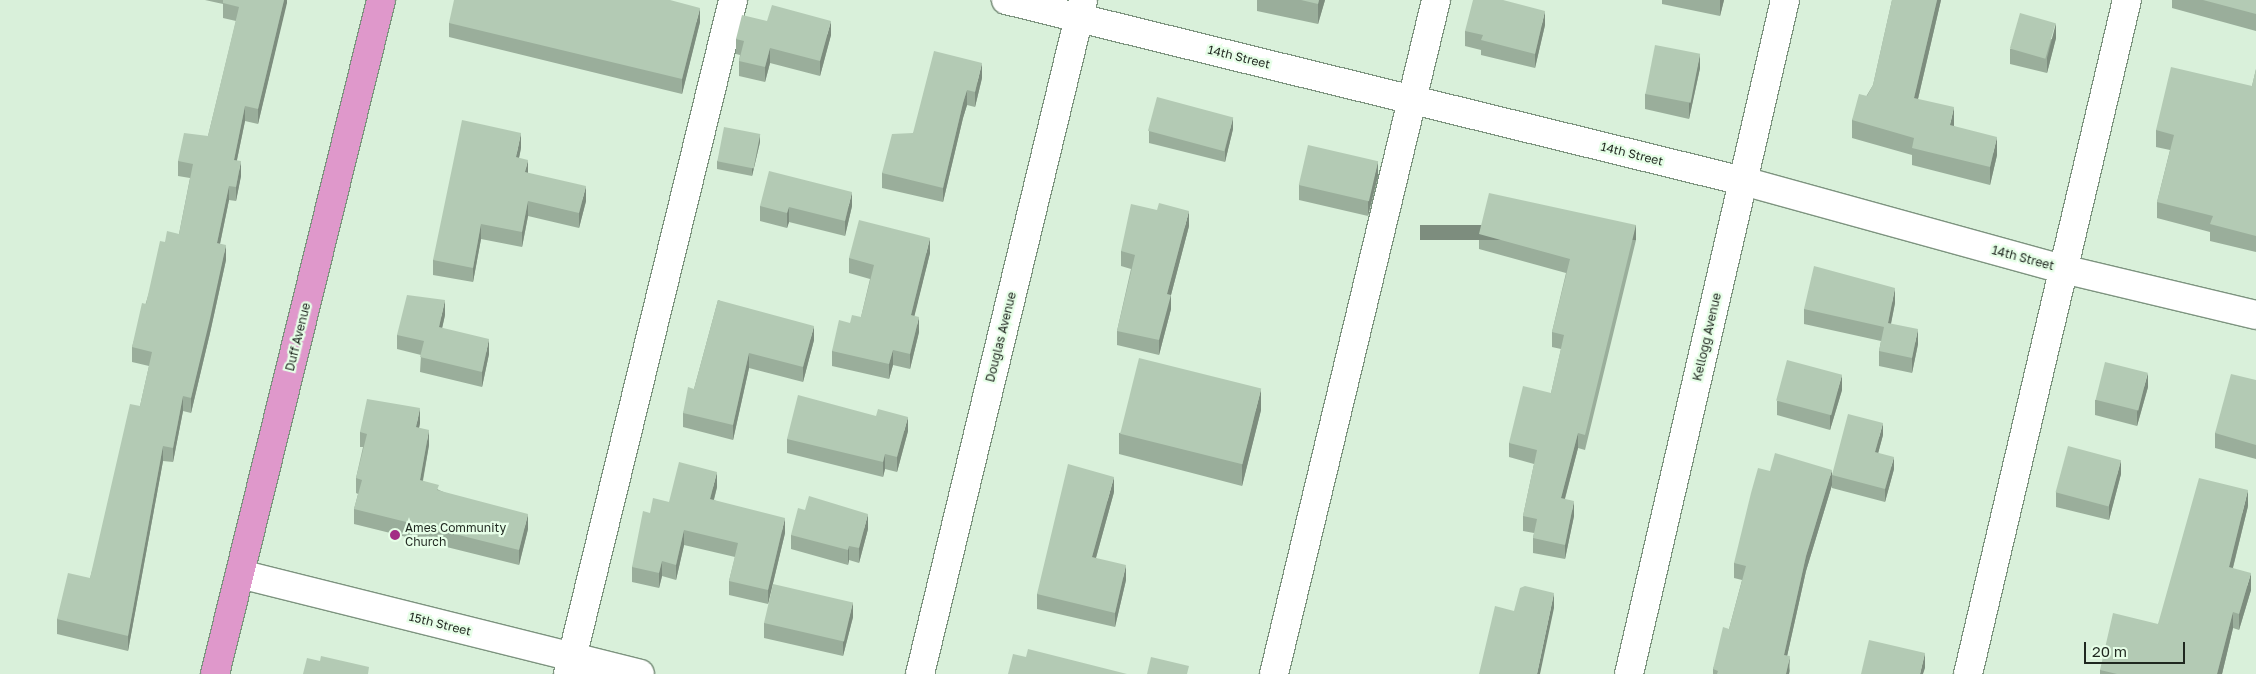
<!DOCTYPE html>
<style>
body{margin:0}
#map{position:relative;width:2256px;height:674px;overflow:hidden;background:#d9f0da;font-family:"Golos Text",sans-serif}
div>[style]{position:absolute}
[style*='--x']{left:calc(var(--x)*1px);top:calc(var(--y)*1px);width:calc(var(--w)*1px);rotate:calc(var(--a)*1deg)}
.roads{filter:drop-shadow(1px 0 #7d937f) drop-shadow(-1px 0 #7d937f) drop-shadow(0 1px #7d937f) drop-shadow(0 -1px #7d937f)}
.minor>*{height:28px;margin:-14px;padding:0 14px;transform-origin:14px;border-radius:14px;background:#fff}
.major>*{height:28px;margin:-14px;padding:0 14px;transform-origin:14px;border-radius:14px;background:#df98cb}
.wall>*{inset:0;background:#9aae9b}
.shaded-wall>*{inset:0;background:#7d8d7e;transform-origin:0 0}
.building>*{inset:0;background:#b3cab4;transform-origin:0 0}
.dots>*{width:14px;height:14px;translate:-50% -50%;box-sizing:border-box;border:2px solid #e6fee7;border-radius:50%}
span{translate:-50% -50%;white-space:nowrap;text-align:center;line-height:1.15;-webkit-text-stroke:4.5px #e6fee7;paint-order:stroke}
.street-label{font-size:12px;color:#1f271f}
.poi-label{font-size:12px;color:#1f271f}
.left{translate:0 -50%;text-align:left}
.scale{position:absolute;left:2084px;top:642px;width:101px;height:22px;box-sizing:border-box;border:2px solid #1f271f;border-top:0;padding-left:6px;font-size:15px;line-height:18px;white-space:nowrap;color:#1f271f;-webkit-text-stroke:4px #e6fee7;paint-order:stroke}
</style>
<div id="map">
<div class="roads">
<div class="minor">
<i style="--x:1006;--y:0;--w:759;--a:13.8"></i>
<i style="--x:1743;--y:181;--w:332;--a:15.4"></i>
<i style="--x:2063;--y:269;--w:198;--a:13.4"></i>
<i style="--x:240;--y:574;--w:412;--a:14"></i>
<i style="--x:568;--y:674;--w:694;--a:-76.24"></i>
<i style="--x:920;--y:674;--w:693;--a:-76.4"></i>
<i style="--x:1274;--y:674;--w:693;--a:-76.48"></i>
<i style="--x:1629;--y:674;--w:692;--a:-76.97"></i>
<i style="--x:1968;--y:674;--w:693;--a:-76.73"></i>
</div>
<div class="major">
<i style="--x:215;--y:674;--w:694;--a:-76.16"></i>
</div>
</div>
<div class="wall">
<i style="clip-path:polygon(205px 0,287px 0,258px 124px,245px 121px,237px 160px,241px 176px,236px 201px,229px 200px,220px 244px,226px 260px,210px 333px,191px 413px,183px 411px,173px 462px,163px 461px,128px 651px,57px 634px,57px 619px,90px 578px,140px 406px,149px 366px,132px 362px,132px 347px,165px 242px,179px 234px,190px 178px,178px 176px,178px 161px,208px 136px,236px 21px,223px 18px,223px 4px)"></i>
<i style="clip-path:polygon(1257px 0,1325px 0,1318px 24px,1257px 11px)"></i>
<i style="clip-path:polygon(1662px 0,1724px 0,1720px 16px,1662px 4px)"></i>
<i style="clip-path:polygon(1892px 0,1941px 0,1918px 99px,1954px 125px,1954px 126px,1997px 155px,1990px 185px,1912px 165px,1912px 155px,1852px 138px,1852px 120px,1873px 85px)"></i>
<i style="clip-path:polygon(2172px 0,2256px 0,2256px 31px,2172px 8px)"></i>
<i style="clip-path:polygon(767px 21px,831px 35px,820px 76px,770px 63px,765px 82px,739px 76px,739px 61px,740px 55px,736px 54px,736px 39px)"></i>
<i style="clip-path:polygon(700px 22px,682px 94px,449px 37px,449px 23px)"></i>
<i style="clip-path:polygon(1545px 25px,1535px 68px,1481px 55px,1481px 50px,1465px 46px,1465px 31px)"></i>
<i style="clip-path:polygon(2056px 38px,2047px 73px,2010px 64px,2010px 49px)"></i>
<i style="clip-path:polygon(1700px 68px,1689px 119px,1645px 109px,1645px 94px)"></i>
<i style="clip-path:polygon(2256px 69px,2256px 252px,2210px 241px,2210px 232px,2157px 218px,2157px 202px,2170px 150px,2156px 147px,2156px 130px,2252px 86px)"></i>
<i style="clip-path:polygon(982px 78px,975px 107px,967px 105px,963px 118px,943px 202px,882px 188px,882px 173px,913px 133px)"></i>
<i style="clip-path:polygon(1233px 129px,1225px 162px,1149px 143px,1149px 131px)"></i>
<i style="clip-path:polygon(760px 142px,752px 176px,717px 169px,717px 161px)"></i>
<i style="clip-path:polygon(521px 148px,519px 158px,528px 173px,586px 201px,579px 228px,528px 216px,522px 247px,481px 239px,473px 282px,433px 275px,433px 260px)"></i>
<i style="clip-path:polygon(1378px 176px,1368px 216px,1299px 200px,1299px 185px)"></i>
<i style="clip-path:polygon(760px 206px,852px 206px,845px 236px,789px 222px,787px 228px,760px 221px)"></i>
<i style="clip-path:polygon(1189px 226px,1171px 295px,1171px 309px,1159px 355px,1117px 345px,1117px 331px,1131px 269px,1121px 266px,1121px 251px)"></i>
<i style="clip-path:polygon(1479px 234px,1636px 240px,1585px 450px,1578px 448px,1565px 499px,1574px 516px,1565px 559px,1533px 553px,1533px 538px,1534px 533px,1523px 531px,1523px 516px,1534px 464px,1509px 457px,1509px 443px,1551px 393px,1561px 349px,1552px 347px,1552px 332px,1566px 273px,1479px 249px)"></i>
<i style="clip-path:polygon(930px 253px,914px 316px,919px 332px,910px 369px,893px 365px,889px 379px,832px 366px,832px 351px,850px 323px,861px 317px,870px 279px,849px 273px,849px 258px)"></i>
<i style="clip-path:polygon(718px 300px,814px 340px,803px 382px,749px 368px,733px 440px,683px 427px,683px 413px,694px 389px)"></i>
<i style="clip-path:polygon(1895px 303px,1891px 324px,1918px 344px,1912px 373px,1879px 366px,1879px 351px,1881px 341px,1804px 324px,1804px 309px)"></i>
<i style="clip-path:polygon(445px 315px,442px 328px,489px 354px,482px 387px,420px 372px,421px 355px,397px 349px,397px 335px)"></i>
<i style="clip-path:polygon(2256px 380px,2256px 459px,2215px 448px,2215px 433px)"></i>
<i style="clip-path:polygon(2148px 387px,2137px 426px,2095px 415px,2095px 400px)"></i>
<i style="clip-path:polygon(1842px 390px,1830px 430px,1777px 415px,1777px 401px)"></i>
<i style="clip-path:polygon(1261px 410px,1242px 486px,1119px 454px,1119px 433px)"></i>
<i style="clip-path:polygon(420px 423px,419px 428px,429px 445px,423px 481px,439px 490px,528px 529px,519px 565px,354px 524px,354px 509px,358px 494px,356px 493px,356px 478px,363px 447px,360px 447px,360px 432px)"></i>
<i style="clip-path:polygon(908px 431px,897px 472px,885px 469px,883px 477px,787px 453px,787px 439px)"></i>
<i style="clip-path:polygon(1883px 435px,1878px 453px,1894px 469px,1885px 502px,1832px 488px,1832px 485px,1806px 571px,1787px 656px,1790px 671px,1789px 674px,1713px 674px,1713px 669px,1729px 629px,1742px 580px,1734px 578px,1734px 563px,1832px 475px)"></i>
<i style="clip-path:polygon(2121px 474px,2109px 520px,2056px 507px,2056px 492px)"></i>
<i style="clip-path:polygon(717px 487px,714px 500px,785px 533px,768px 604px,729px 595px,729px 581px,735px 557px,684px 545px,676px 580px,662px 576px,659px 588px,632px 582px,632px 567px,669px 502px)"></i>
<i style="clip-path:polygon(1114px 492px,1096px 558px,1126px 580px,1115px 627px,1037px 609px,1037px 594px)"></i>
<i style="clip-path:polygon(2248px 506px,2233px 568px,2251px 590px,2239px 630px,2233px 628px,2222px 674px,2100px 674px,2100px 670px,2158px 624px)"></i>
<i style="clip-path:polygon(868px 529px,859px 563px,849px 560px,848px 565px,791px 549px,791px 535px)"></i>
<i style="clip-path:polygon(853px 617px,843px 656px,764px 638px,764px 623px)"></i>
</div>
<div class="shaded-wall">
<i style="clip-path:polygon(284px 0,287px 0,287px 3px,258px 124px,258px 109px)"></i>
<i style="clip-path:polygon(1319px 0,1325px 0,1318px 24px,1318px 4px)"></i>
<i style="clip-path:polygon(1720px 0,1724px 0,1720px 16px)"></i>
<i style="clip-path:polygon(1937px 0,1941px 0,1914px 116px,1914px 98px)"></i>
<i style="clip-path:polygon(700px 8px,700px 22px,682px 94px,682px 79px)"></i>
<i style="clip-path:polygon(1545px 11px,1545px 25px,1535px 68px,1535px 54px)"></i>
<i style="clip-path:polygon(831px 21px,831px 35px,820px 76px,820px 61px)"></i>
<i style="clip-path:polygon(2056px 23px,2056px 38px,2047px 73px,2047px 58px)"></i>
<i style="clip-path:polygon(770px 48px,770px 63px,765px 82px,765px 67px)"></i>
<i style="clip-path:polygon(1700px 54px,1700px 68px,1689px 119px,1689px 104px)"></i>
<i style="clip-path:polygon(982px 63px,982px 78px,975px 107px,975px 92px)"></i>
<i style="clip-path:polygon(967px 90px,967px 105px,963px 118px,943px 202px,943px 188px,963px 103px)"></i>
<i style="clip-path:polygon(245px 106px,245px 121px,234px 174px,234px 160px)"></i>
<i style="clip-path:polygon(1954px 107px,1954px 125px,1950px 143px,1950px 125px)"></i>
<i style="clip-path:polygon(1233px 117px,1233px 129px,1225px 162px,1225px 150px)"></i>
<i style="clip-path:polygon(521px 133px,521px 148px,516px 172px,516px 157px)"></i>
<i style="clip-path:polygon(760px 134px,760px 142px,752px 176px,752px 168px)"></i>
<i style="clip-path:polygon(1997px 137px,1997px 155px,1990px 185px,1990px 167px)"></i>
<i style="clip-path:polygon(528px 160px,528px 175px,525px 172px)"></i>
<i style="clip-path:polygon(241px 161px,241px 176px,236px 201px,236px 187px)"></i>
<i style="clip-path:polygon(1378px 161px,1378px 176px,1368px 216px,1368px 201px)"></i>
<i style="clip-path:polygon(229px 186px,229px 200px,217px 258px,217px 243px)"></i>
<i style="clip-path:polygon(586px 186px,586px 201px,579px 228px,579px 213px)"></i>
<i style="clip-path:polygon(852px 192px,852px 206px,845px 236px,845px 221px)"></i>
<i style="clip-path:polygon(528px 201px,528px 216px,522px 247px,522px 232px)"></i>
<i style="clip-path:polygon(789px 207px,789px 222px,787px 228px,787px 213px)"></i>
<i style="clip-path:polygon(1189px 211px,1189px 226px,1171px 295px,1171px 309px,1159px 355px,1159px 340px,1167px 294px)"></i>
<i style="clip-path:polygon(481px 224px,481px 239px,473px 282px,473px 268px)"></i>
<i style="left:1636px;top:225px;width:15px;height:216px;rotate:90deg"></i>
<i style="clip-path:polygon(930px 238px,930px 253px,911px 330px,911px 315px)"></i>
<i style="clip-path:polygon(226px 245px,226px 260px,210px 333px,191px 413px,191px 398px)"></i>
<i style="clip-path:polygon(1895px 288px,1895px 303px,1888px 338px,1888px 323px)"></i>
<i style="clip-path:polygon(445px 300px,445px 315px,439px 342px,439px 327px)"></i>
<i style="clip-path:polygon(919px 317px,919px 332px,910px 369px,910px 354px)"></i>
<i style="clip-path:polygon(814px 326px,814px 340px,803px 382px,803px 367px)"></i>
<i style="clip-path:polygon(1918px 329px,1918px 344px,1912px 373px,1912px 358px)"></i>
<i style="clip-path:polygon(489px 339px,489px 354px,482px 387px,482px 372px)"></i>
<i style="clip-path:polygon(893px 350px,893px 365px,889px 379px,889px 364px)"></i>
<i style="clip-path:polygon(749px 353px,749px 368px,733px 440px,733px 425px)"></i>
<i style="clip-path:polygon(2148px 373px,2148px 387px,2137px 426px,2137px 412px)"></i>
<i style="clip-path:polygon(1842px 375px,1842px 390px,1830px 430px,1830px 416px)"></i>
<i style="clip-path:polygon(1261px 389px,1261px 410px,1242px 486px,1242px 465px)"></i>
<i style="clip-path:polygon(183px 396px,183px 411px,173px 462px,173px 448px)"></i>
<i style="clip-path:polygon(420px 408px,420px 423px,416px 442px,416px 427px)"></i>
<i style="clip-path:polygon(908px 417px,908px 431px,897px 472px,897px 457px)"></i>
<i style="clip-path:polygon(1883px 423px,1883px 435px,1875px 465px,1875px 452px)"></i>
<i style="clip-path:polygon(429px 430px,429px 445px,420px 495px,420px 480px)"></i>
<i style="clip-path:polygon(1578px 433px,1578px 448px,1561px 513px,1561px 498px)"></i>
<i style="clip-path:polygon(163px 446px,163px 461px,128px 651px,128px 636px)"></i>
<i style="clip-path:polygon(885px 454px,885px 469px,883px 477px,883px 462px)"></i>
<i style="clip-path:polygon(1894px 457px,1894px 469px,1885px 502px,1885px 489px)"></i>
<i style="clip-path:polygon(2121px 460px,2121px 474px,2109px 520px,2109px 505px)"></i>
<i style="clip-path:polygon(1832px 470px,1832px 485px,1806px 571px,1786px 661px,1784px 655px,1806px 556px)"></i>
<i style="clip-path:polygon(717px 472px,717px 487px,710px 514px,710px 499px)"></i>
<i style="clip-path:polygon(1114px 477px,1114px 492px,1092px 572px,1092px 557px)"></i>
<i style="clip-path:polygon(2248px 490px,2248px 506px,2229px 583px,2229px 567px)"></i>
<i style="clip-path:polygon(1574px 501px,1574px 516px,1565px 559px,1565px 545px)"></i>
<i style="clip-path:polygon(528px 514px,528px 529px,519px 565px,519px 550px)"></i>
<i style="clip-path:polygon(868px 514px,868px 529px,859px 563px,859px 548px)"></i>
<i style="clip-path:polygon(785px 518px,785px 533px,768px 604px,768px 590px)"></i>
<i style="clip-path:polygon(684px 530px,684px 545px,676px 580px,676px 565px)"></i>
<i style="clip-path:polygon(849px 546px,849px 560px,848px 565px,848px 550px)"></i>
<i style="clip-path:polygon(662px 561px,662px 576px,659px 588px,659px 573px)"></i>
<i style="clip-path:polygon(1126px 565px,1126px 580px,1115px 627px,1115px 613px)"></i>
<i style="clip-path:polygon(2251px 573px,2251px 590px,2239px 630px,2239px 614px)"></i>
<i style="clip-path:polygon(1554px 593px,1554px 608px,1540px 674px,1537px 674px)"></i>
<i style="clip-path:polygon(853px 602px,853px 617px,843px 656px,843px 641px)"></i>
<i style="clip-path:polygon(2233px 612px,2233px 628px,2222px 674px,2217px 674px)"></i>
<i style="clip-path:polygon(1925px 653px,1925px 668px,1923px 674px,1920px 674px)"></i>
<i style="clip-path:polygon(1790px 656px,1789px 674px,1786px 674px)"></i>
</div>
<div class="building">
<i style="clip-path:polygon(223px 0,284px 0,258px 109px,245px 106px,234px 160px,241px 161px,236px 187px,229px 186px,217px 243px,226px 245px,210px 319px,191px 398px,183px 396px,173px 448px,163px 446px,128px 636px,57px 619px,68px 573px,90px 578px,130px 404px,140px 406px,152px 352px,132px 347px,142px 303px,146px 304px,160px 241px,165px 242px,167px 231px,179px 234px,193px 164px,178px 161px,184px 133px,208px 136px,239px 7px,223px 3px)"></i>
<i style="clip-path:polygon(454px 0,670px 0,700px 8px,682px 79px,449px 23px)"></i>
<i style="clip-path:polygon(1301px 0,1319px 0,1318px 4px)"></i>
<i style="clip-path:polygon(1473px 0,1503px 0,1545px 11px,1535px 54px,1481px 40px,1483px 35px,1465px 31px)"></i>
<i style="clip-path:polygon(1892px 0,1937px 0,1914px 98px,1954px 107px,1950px 125px,1997px 137px,1990px 167px,1912px 148px,1914px 138px,1852px 120px,1859px 94px,1867px 96px,1873px 85px)"></i>
<i style="clip-path:polygon(2203px 0,2256px 0,2256px 14px)"></i>
<i style="clip-path:polygon(772px 5px,831px 21px,820px 61px,770px 48px,765px 67px,739px 61px,744px 41px,736px 39px,742px 15px,767px 21px)"></i>
<i style="left:2020px;top:13px;width:37px;height:37px;rotate:16deg"></i>
<i style="left:1655px;top:45px;width:46px;height:50px;rotate:11deg"></i>
<i style="clip-path:polygon(934px 51px,982px 63px,975px 92px,967px 90px,963px 103px,943px 188px,882px 173px,892px 134px,913px 133px)"></i>
<i style="clip-path:polygon(2171px 67px,2252px 86px,2256px 69px,2256px 236px,2210px 224px,2213px 216px,2157px 202px,2174px 135px,2156px 130px)"></i>
<i style="left:1157px;top:97px;width:79px;height:35px;rotate:15deg"></i>
<i style="clip-path:polygon(462px 120px,521px 133px,516px 157px,528px 160px,525px 172px,586px 186px,579px 213px,528px 201px,522px 232px,481px 224px,473px 268px,433px 260px)"></i>
<i style="left:724px;top:127px;width:37px;height:35px;rotate:11deg"></i>
<i style="left:1308px;top:145px;width:72px;height:41px;rotate:13deg"></i>
<i style="clip-path:polygon(769px 171px,852px 192px,845px 221px,789px 207px,787px 213px,760px 206px)"></i>
<i style="clip-path:polygon(1489px 193px,1636px 225px,1585px 435px,1578px 433px,1561px 498px,1574px 501px,1565px 545px,1533px 538px,1537px 519px,1523px 516px,1537px 450px,1509px 443px,1523px 386px,1551px 393px,1564px 335px,1552px 332px,1570px 259px,1479px 234px)"></i>
<i style="clip-path:polygon(1159px 203px,1189px 211px,1167px 294px,1171px 295px,1159px 340px,1117px 331px,1135px 255px,1121px 251px,1131px 204px,1157px 210px)"></i>
<i style="clip-path:polygon(859px 220px,930px 238px,911px 315px,919px 317px,910px 354px,893px 350px,889px 364px,832px 351px,839px 320px,850px 323px,852px 315px,861px 317px,874px 265px,849px 258px)"></i>
<i style="clip-path:polygon(1814px 266px,1895px 288px,1888px 323px,1918px 329px,1912px 358px,1879px 351px,1884px 327px,1804px 309px)"></i>
<i style="clip-path:polygon(407px 295px,445px 300px,439px 327px,489px 339px,482px 372px,420px 357px,424px 341px,397px 335px)"></i>
<i style="clip-path:polygon(718px 300px,814px 326px,803px 367px,749px 353px,733px 425px,683px 413px,688px 387px,694px 389px)"></i>
<i style="left:1139px;top:358px;width:126px;height:78px;rotate:14deg"></i>
<i style="left:1787px;top:360px;width:57px;height:42px;rotate:15deg"></i>
<i style="left:2105px;top:362px;width:44px;height:39px;rotate:14deg"></i>
<i style="clip-path:polygon(2231px 374px,2256px 380px,2256px 445px,2215px 433px)"></i>
<i style="clip-path:polygon(798px 395px,876px 416px,878px 409px,908px 417px,897px 457px,885px 454px,883px 462px,787px 439px)"></i>
<i style="clip-path:polygon(367px 399px,420px 408px,416px 427px,429px 430px,420px 480px,439px 485px,437px 490px,528px 514px,519px 550px,354px 509px,362px 480px,356px 478px,367px 434px,360px 432px)"></i>
<i style="clip-path:polygon(1848px 414px,1883px 423px,1875px 452px,1894px 457px,1885px 489px,1832px 475px)"></i>
<i style="left:2068px;top:446px;width:55px;height:48px;rotate:15deg"></i>
<i style="clip-path:polygon(1775px 453px,1832px 470px,1806px 556px,1784px 655px,1790px 656px,1786px 674px,1717px 674px,1718px 671px,1713px 669px,1723px 627px,1729px 629px,1746px 566px,1734px 563px,1751px 493px,1758px 468px,1770px 471px)"></i>
<i style="clip-path:polygon(679px 462px,717px 472px,710px 499px,785px 518px,768px 590px,729px 581px,738px 543px,684px 530px,676px 565px,662px 561px,659px 573px,632px 567px,643px 511px,650px 513px,653px 498px,669px 502px)"></i>
<i style="clip-path:polygon(1068px 464px,1114px 477px,1092px 557px,1126px 565px,1115px 613px,1037px 594px)"></i>
<i style="clip-path:polygon(2199px 478px,2248px 490px,2229px 567px,2251px 573px,2239px 614px,2233px 612px,2217px 674px,2117px 674px,2100px 670px,2113px 613px,2158px 624px)"></i>
<i style="clip-path:polygon(809px 496px,868px 514px,859px 548px,849px 546px,848px 550px,791px 535px,798px 508px,805px 510px)"></i>
<i style="left:773px;top:584px;width:82px;height:40px;rotate:13deg"></i>
<i style="clip-path:polygon(1525px 586px,1554px 593px,1537px 674px,1479px 674px,1495px 606px,1514px 611px,1520px 588px)"></i>
<i style="clip-path:polygon(1869px 640px,1925px 653px,1920px 674px,1861px 674px)"></i>
<i style="clip-path:polygon(1028px 649px,1127px 674px,1008px 674px,1013px 654px,1026px 657px)"></i>
<i style="clip-path:polygon(321px 656px,369px 667px,368px 674px,303px 674px,307px 658px,320px 661px)"></i>
<i style="clip-path:polygon(1151px 657px,1189px 666px,1187px 674px,1147px 674px)"></i>
</div>
<div class="dots">
<i style="left:395px;top:535px;background:#a32d85"></i>
</div>
<div class="street-label">
<span style="left:1239px;top:57px;rotate:14deg">14th Street</span>
<span style="left:1632px;top:154px;rotate:14deg">14th Street</span>
<span style="left:2023px;top:258px;rotate:15deg">14th Street</span>
<span style="left:298px;top:337px;rotate:-76deg">Duff Avenue</span>
<span style="left:1001px;top:337px;rotate:-76deg">Douglas Avenue</span>
<span style="left:1707px;top:337px;rotate:-77deg">Kellogg Avenue</span>
<span style="left:440px;top:624px;rotate:14deg">15th Street</span>
</div>
<div class="poi-label">
<span class="left" style="left:405px;top:535px">Ames Community<br>Church</span>
</div>
<div class="scale">20 m</div>
</div>
